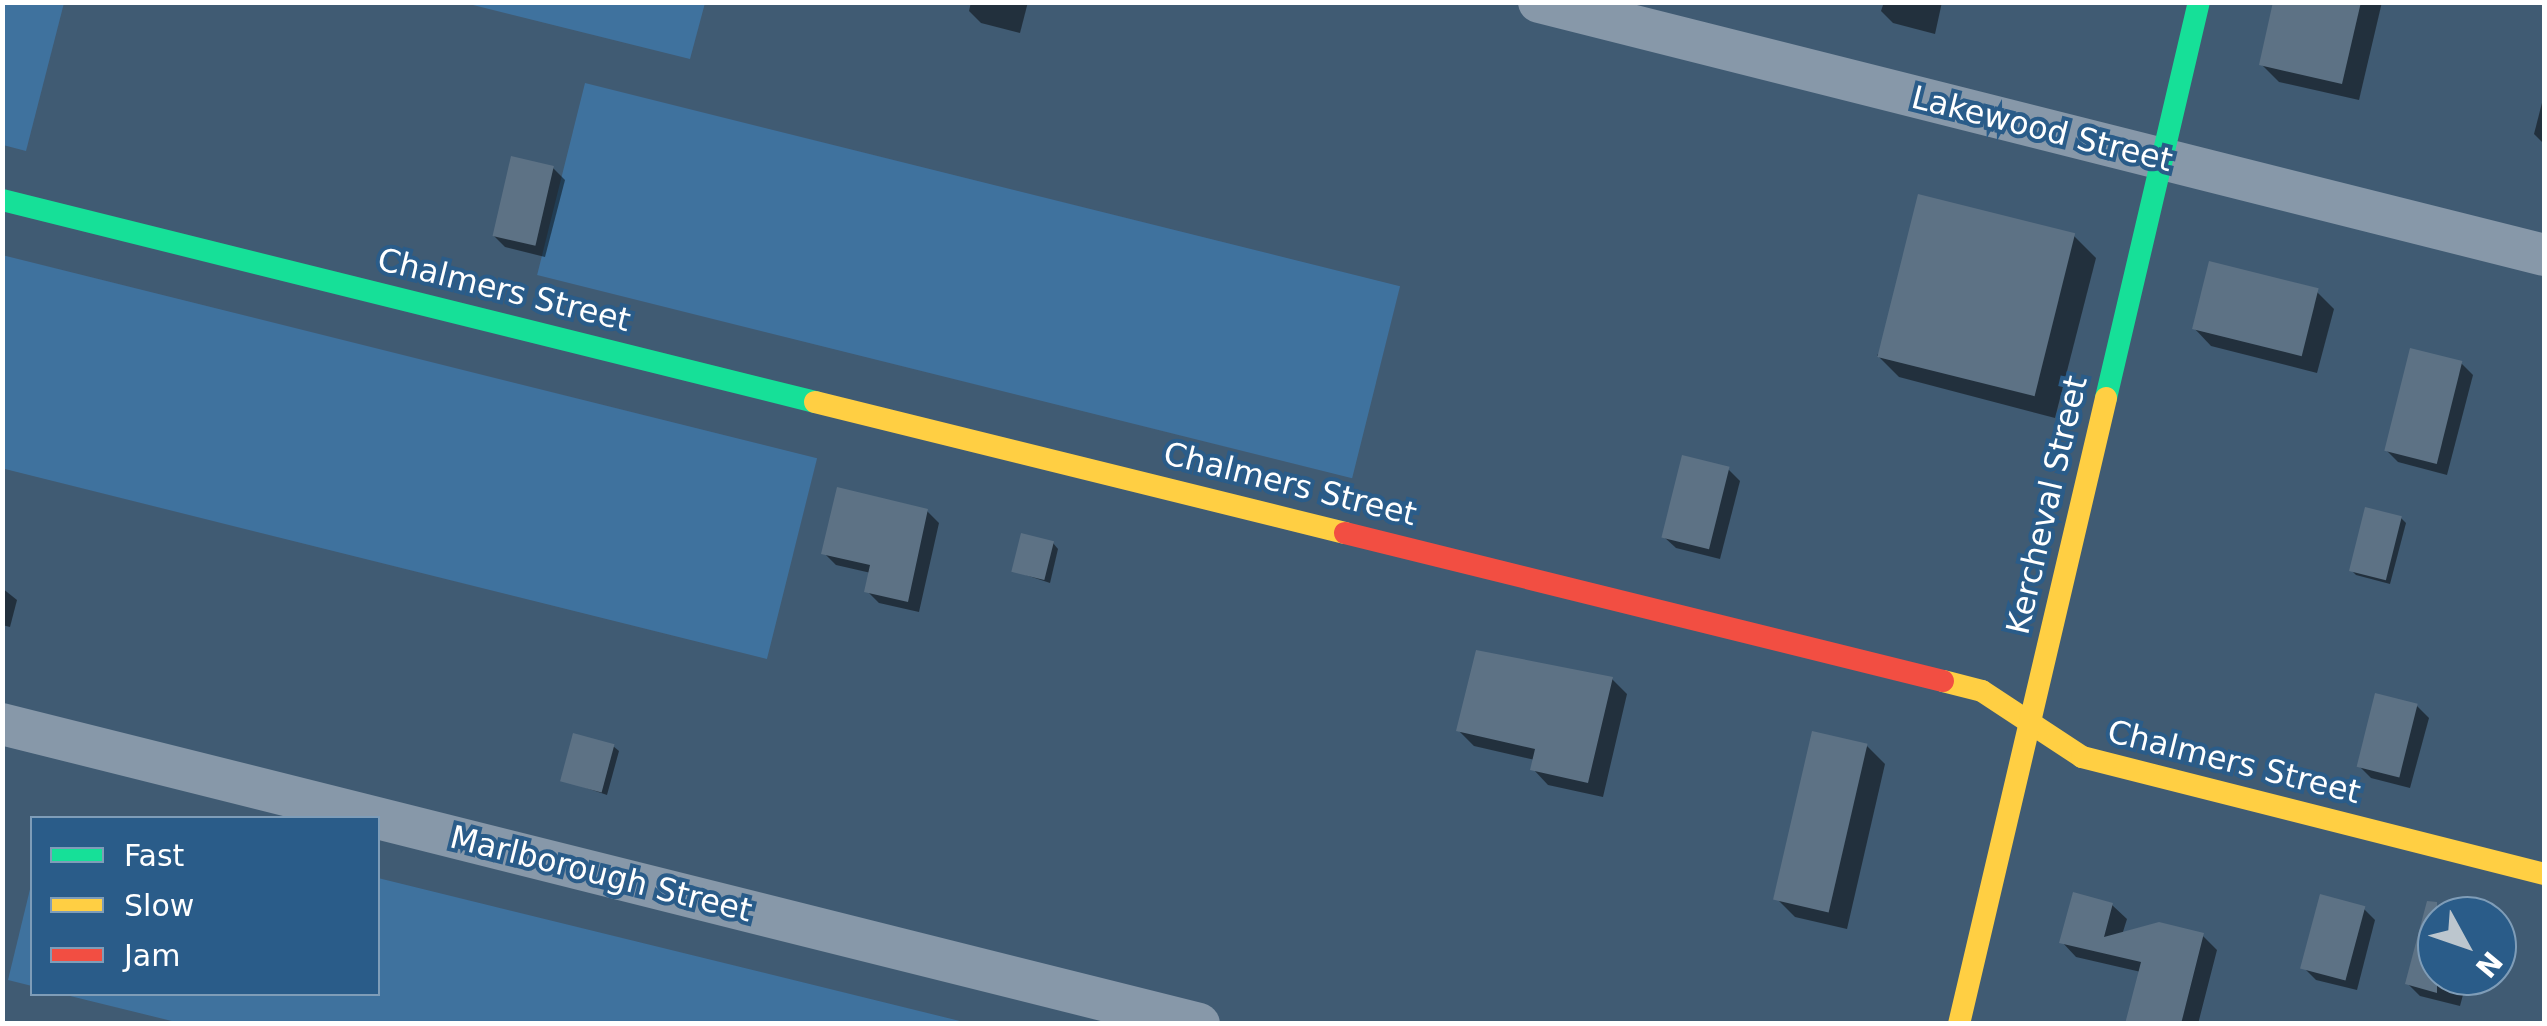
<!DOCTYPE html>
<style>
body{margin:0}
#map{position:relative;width:2547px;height:1026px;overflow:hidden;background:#405b73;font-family:"DejaVu Sans",sans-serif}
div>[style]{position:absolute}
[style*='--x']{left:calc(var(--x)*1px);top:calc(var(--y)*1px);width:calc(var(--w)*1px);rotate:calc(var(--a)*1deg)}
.green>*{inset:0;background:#3f729e;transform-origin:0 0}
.shadow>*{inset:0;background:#0007}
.building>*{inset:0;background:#5d7285;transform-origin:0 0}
.street>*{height:42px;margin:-21px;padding:0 21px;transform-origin:21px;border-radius:21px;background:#8798a9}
.fast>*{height:22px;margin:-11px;padding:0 11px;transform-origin:11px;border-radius:11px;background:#16e098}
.slow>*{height:22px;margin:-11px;padding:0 11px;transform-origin:11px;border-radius:11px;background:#ffcf43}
.jam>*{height:22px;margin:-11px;padding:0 11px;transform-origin:11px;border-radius:11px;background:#f24e42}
span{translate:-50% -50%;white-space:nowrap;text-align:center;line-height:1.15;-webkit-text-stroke:8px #2a5c89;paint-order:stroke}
.street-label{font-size:32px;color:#fff}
.frame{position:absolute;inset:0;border:5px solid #fff;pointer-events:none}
.legend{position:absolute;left:30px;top:816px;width:350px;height:180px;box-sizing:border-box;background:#2a5c89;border:2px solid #7f9db8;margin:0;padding:12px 18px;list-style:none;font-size:30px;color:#fff}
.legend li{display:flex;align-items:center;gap:20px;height:50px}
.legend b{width:50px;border:2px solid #7f9db8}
.north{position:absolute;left:2417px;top:896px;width:100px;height:100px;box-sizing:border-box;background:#2a5c89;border:2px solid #7f9db8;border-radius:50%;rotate:130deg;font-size:28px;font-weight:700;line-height:40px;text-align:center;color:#fff}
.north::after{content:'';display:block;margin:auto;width:35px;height:45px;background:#bcc6ce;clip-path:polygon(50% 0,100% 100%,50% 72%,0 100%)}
</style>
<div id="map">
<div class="green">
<i style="clip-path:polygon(2px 3px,64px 3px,26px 151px,3px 145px)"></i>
<i style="clip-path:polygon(465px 3px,705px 3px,690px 59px)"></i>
<i style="left:585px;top:83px;width:840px;height:198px;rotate:14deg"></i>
<i style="left:2px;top:255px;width:840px;height:207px;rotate:14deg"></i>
<i style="clip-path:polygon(378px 878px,968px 1023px,184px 1024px,62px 994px,378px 994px)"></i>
<i style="clip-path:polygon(32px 881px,32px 986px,8px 980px)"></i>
</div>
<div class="shadow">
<i style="clip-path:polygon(971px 2px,1028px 2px,1020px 33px,981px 23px,969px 11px)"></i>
<i style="clip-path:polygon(1884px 2px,1942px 2px,1935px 34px,1893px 23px,1881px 11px)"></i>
<i style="clip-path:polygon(2276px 2px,2382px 2px,2359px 100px,2279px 82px,2261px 64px)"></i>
<i style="clip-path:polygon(2544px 95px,2544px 144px,2534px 134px)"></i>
<i style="clip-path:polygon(553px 168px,565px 180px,545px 257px,505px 247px,493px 235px)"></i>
<i style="clip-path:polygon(2074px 236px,2096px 258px,2055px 418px,1899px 377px,1877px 355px)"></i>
<i style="clip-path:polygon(2316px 291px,2334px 309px,2317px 373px,2211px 346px,2194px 328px)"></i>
<i style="clip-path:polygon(2461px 363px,2473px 375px,2447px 475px,2398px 462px,2386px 450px)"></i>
<i style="clip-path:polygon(1728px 469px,1740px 481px,1720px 559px,1676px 548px,1664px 537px)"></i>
<i style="clip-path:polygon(927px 511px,939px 523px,919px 612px,879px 603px,867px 591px,871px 573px,836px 565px,824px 553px)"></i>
<i style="clip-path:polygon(2401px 518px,2406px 523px,2390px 584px,2356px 575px,2351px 570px)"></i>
<i style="clip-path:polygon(1053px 543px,1058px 549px,1050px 583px,1014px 571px)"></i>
<i style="clip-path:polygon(2px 588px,17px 600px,10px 627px,2px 625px)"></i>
<i style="clip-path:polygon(1612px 679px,1627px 694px,1603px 797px,1548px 785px,1533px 769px,1535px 760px,1474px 746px,1459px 731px)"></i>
<i style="clip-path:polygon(2417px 706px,2429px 718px,2410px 788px,2371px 778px,2359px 766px)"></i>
<i style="clip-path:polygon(613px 746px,619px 751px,607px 795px,563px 780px)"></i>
<i style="clip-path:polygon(1867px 746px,1885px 764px,1847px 929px,1795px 917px,1777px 899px)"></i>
<i style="clip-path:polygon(2112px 905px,2127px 919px,2122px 935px,2202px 935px,2217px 950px,2198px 1024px,2128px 1024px,2141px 972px,2076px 957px,2062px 942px)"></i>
<i style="clip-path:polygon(2363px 908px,2375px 920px,2357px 990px,2316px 980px,2304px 968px)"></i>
<i style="clip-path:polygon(2437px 928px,2437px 976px,2468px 976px,2460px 1006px,2420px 996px,2408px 984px)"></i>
</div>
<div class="building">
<i style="clip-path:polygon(2273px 2px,2361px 2px,2342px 84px,2259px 65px)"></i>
<i style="left:511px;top:156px;width:44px;height:82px;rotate:13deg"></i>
<i style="left:1918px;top:194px;width:162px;height:168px;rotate:14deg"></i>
<i style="left:2209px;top:261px;width:113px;height:70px;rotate:14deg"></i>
<i style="left:2410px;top:348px;width:54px;height:106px;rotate:14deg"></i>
<i style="left:1682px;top:455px;width:49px;height:85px;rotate:14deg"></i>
<i style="clip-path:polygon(837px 487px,928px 509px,908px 602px,864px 592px,870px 565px,821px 554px)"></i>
<i style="left:2365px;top:507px;width:38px;height:66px;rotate:14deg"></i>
<i style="left:1021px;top:533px;width:34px;height:40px;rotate:14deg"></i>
<i style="clip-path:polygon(1476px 650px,1613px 677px,1588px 783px,1530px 770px,1535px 749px,1456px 731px)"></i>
<i style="left:2375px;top:693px;width:44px;height:76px;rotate:14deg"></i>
<i style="left:1812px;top:731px;width:57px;height:173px;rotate:13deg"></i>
<i style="left:573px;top:733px;width:43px;height:50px;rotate:15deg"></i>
<i style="clip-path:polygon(2073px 892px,2113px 903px,2104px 937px,2159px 922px,2204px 933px,2181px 1024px,2125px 1024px,2141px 962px,2059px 943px)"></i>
<i style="left:2320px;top:894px;width:47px;height:77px;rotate:15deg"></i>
<i style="clip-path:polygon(2427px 901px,2437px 902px,2437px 993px,2405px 984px)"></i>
</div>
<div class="street">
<i style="--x:1539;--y:2;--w:1036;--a:14.13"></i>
<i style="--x:2;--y:724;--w:1234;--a:14.07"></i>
</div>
<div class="fast">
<i style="--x:2;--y:200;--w:838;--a:13.95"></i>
<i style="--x:2106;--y:398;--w:407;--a:-76.8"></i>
</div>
<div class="slow">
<i style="--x:815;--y:402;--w:546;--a:13.88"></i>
<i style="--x:1943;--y:681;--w:40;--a:14.4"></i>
<i style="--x:1982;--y:691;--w:120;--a:33.4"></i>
<i style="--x:2082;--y:757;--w:477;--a:14.2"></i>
<i style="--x:1959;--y:1024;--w:643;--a:-76.78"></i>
</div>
<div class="jam">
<i style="--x:1345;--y:533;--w:616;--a:13.9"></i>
</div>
<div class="street-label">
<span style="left:2042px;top:129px;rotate:14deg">Lakewood Street</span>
<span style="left:504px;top:290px;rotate:14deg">Chalmers Street</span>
<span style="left:1290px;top:484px;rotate:14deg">Chalmers Street</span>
<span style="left:2047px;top:505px;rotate:-77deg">Kercheval Street</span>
<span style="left:2234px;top:762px;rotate:14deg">Chalmers Street</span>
<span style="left:601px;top:874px;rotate:14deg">Marlborough Street</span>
</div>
<div class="frame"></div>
<ul class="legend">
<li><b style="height:12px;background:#16e098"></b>Fast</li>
<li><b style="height:12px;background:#ffcf43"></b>Slow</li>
<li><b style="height:12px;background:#f24e42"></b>Jam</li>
</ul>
<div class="north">N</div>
</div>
